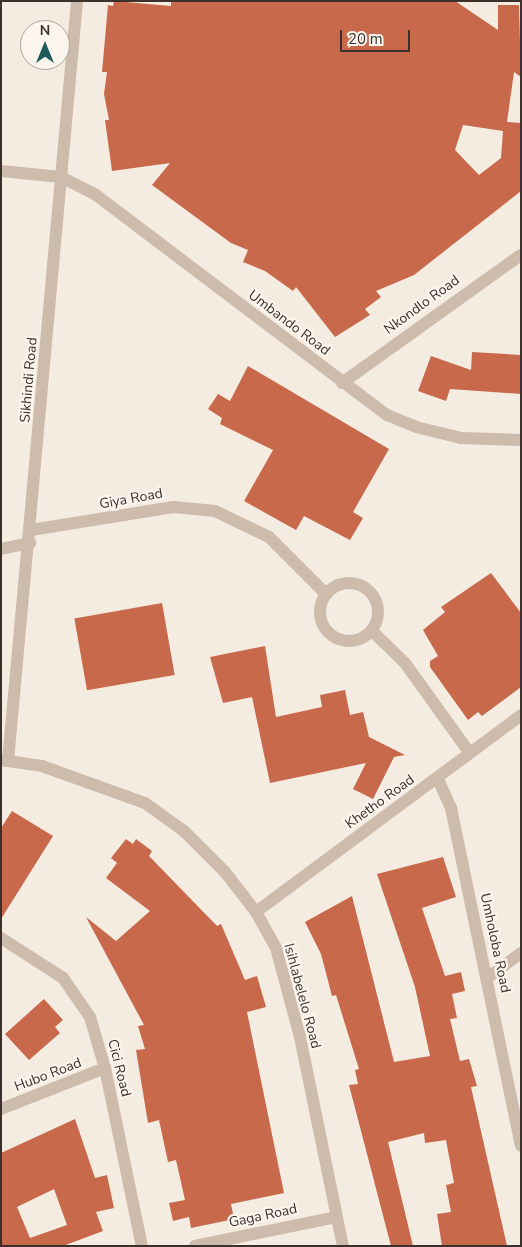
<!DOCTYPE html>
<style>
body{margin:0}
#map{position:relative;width:522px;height:1247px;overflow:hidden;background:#f4ebe1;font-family:"Nunito Sans",sans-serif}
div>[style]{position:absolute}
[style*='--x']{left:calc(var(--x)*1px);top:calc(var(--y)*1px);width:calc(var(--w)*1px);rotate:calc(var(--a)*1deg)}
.building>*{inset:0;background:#c8694b;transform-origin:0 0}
.minor>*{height:12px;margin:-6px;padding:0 6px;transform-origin:6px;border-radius:6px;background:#cdbbac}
.minor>.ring{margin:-6px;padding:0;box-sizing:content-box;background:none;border:12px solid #cdbbac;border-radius:50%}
span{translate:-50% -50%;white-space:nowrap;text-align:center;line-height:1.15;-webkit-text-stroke:4.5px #fbf5ee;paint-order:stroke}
.street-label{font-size:14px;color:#3b302b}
.frame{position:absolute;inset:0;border:2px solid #3b302b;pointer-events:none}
.north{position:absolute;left:20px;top:20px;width:50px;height:50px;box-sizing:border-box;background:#fbf5ee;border:1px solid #aea6a0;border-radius:50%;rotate:0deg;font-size:14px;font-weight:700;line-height:20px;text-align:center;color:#3b302b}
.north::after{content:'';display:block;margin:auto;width:18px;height:22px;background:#1f5a5e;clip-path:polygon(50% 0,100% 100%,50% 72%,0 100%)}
.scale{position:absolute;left:340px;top:30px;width:70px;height:22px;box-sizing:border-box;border:2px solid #3b302b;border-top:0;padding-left:6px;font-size:15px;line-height:18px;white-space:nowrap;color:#3b302b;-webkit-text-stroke:4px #fbf5ee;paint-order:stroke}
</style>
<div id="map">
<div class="building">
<i style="clip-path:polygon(evenodd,114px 1px,171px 6px,171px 1px,455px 1px,498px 30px,498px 5px,519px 5px,521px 77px,514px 72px,507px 122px,521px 123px,521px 191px,414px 275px,376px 291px,381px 297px,365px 309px,370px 315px,335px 337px,296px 287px,293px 291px,265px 271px,243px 262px,248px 250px,231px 243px,152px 185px,170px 163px,112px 171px,105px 120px,109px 120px,104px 94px,107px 72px,102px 72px,108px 5px,113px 6px,114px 1px,463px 125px,503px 131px,501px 158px,479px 175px,455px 150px,463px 125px)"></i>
<i style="clip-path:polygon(472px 352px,521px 355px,521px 394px,450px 389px,446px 401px,418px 391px,431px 356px,471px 370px)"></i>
<i style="clip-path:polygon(248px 366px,389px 449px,353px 512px,363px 518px,350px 540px,304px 516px,296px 530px,244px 501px,273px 450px,220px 424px,222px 418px,208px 409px,218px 394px,230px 401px)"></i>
<i style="clip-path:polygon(491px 573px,521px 613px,521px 687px,482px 716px,478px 712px,468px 720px,430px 667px,430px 661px,438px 656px,423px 630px,445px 612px,441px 607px)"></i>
<i style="left:162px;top:603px;width:73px;height:89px;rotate:80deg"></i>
<i style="clip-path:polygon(265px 646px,276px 717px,322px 707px,320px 695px,345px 690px,350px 715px,363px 712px,369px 737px,405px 755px,394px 757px,373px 799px,353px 789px,366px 763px,270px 783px,252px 697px,223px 703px,210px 657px)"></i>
<i style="clip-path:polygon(12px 811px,53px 836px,1px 919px,1px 828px)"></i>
<i style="clip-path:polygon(126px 839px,133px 844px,136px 839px,152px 851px,149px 856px,217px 926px,221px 924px,245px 980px,257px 976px,266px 1007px,247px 1012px,284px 1193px,231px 1204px,234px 1219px,191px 1228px,189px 1217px,173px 1221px,169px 1203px,185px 1200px,176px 1160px,168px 1162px,159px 1120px,148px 1123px,136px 1050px,145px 1049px,138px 1026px,144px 1025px,86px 917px,116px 941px,150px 911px,106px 878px,117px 863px,111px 858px)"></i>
<i style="clip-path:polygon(443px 857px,456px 897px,422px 908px,445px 976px,461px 972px,465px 991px,452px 994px,457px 1018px,450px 1019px,460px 1061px,469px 1059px,477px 1086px,471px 1087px,507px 1246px,442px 1246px,437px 1214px,451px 1212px,446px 1185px,454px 1183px,446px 1140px,425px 1143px,424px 1133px,388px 1142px,413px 1246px,391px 1246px,349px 1085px,358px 1084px,355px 1070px,359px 1069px,336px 995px,332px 996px,321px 954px,305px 922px,352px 896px,394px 1062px,430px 1056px,415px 987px,377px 874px)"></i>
<i style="clip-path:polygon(44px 999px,63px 1020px,55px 1027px,60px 1033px,29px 1060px,5px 1034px)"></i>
<i style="clip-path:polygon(evenodd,75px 1119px,95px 1178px,107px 1175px,114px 1208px,96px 1212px,103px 1231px,63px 1246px,1px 1246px,1px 1153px,75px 1119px,54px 1189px,67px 1225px,30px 1238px,17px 1207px,54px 1189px)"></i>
</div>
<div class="minor">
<i style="--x:1;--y:171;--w:60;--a:5.7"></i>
<i style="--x:61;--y:177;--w:39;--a:27"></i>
<i style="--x:96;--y:195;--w:365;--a:37.1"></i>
<i style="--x:387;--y:415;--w:31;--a:22"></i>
<i style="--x:416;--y:427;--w:46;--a:13.7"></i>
<i style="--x:461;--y:438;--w:60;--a:1.9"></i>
<i style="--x:342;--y:383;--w:220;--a:-35.6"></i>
<i style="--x:31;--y:530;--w:144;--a:-9.2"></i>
<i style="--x:173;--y:507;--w:42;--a:5.4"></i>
<i style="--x:215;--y:511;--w:60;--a:25.7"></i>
<i style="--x:269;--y:537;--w:81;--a:45"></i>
<i style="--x:1;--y:549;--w:30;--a:-12"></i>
<i class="ring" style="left:320px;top:583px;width:46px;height:46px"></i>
<i style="--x:372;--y:631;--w:46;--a:44.1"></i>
<i style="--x:405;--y:663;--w:110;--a:54.3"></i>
<i style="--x:1;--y:760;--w:41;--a:8.3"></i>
<i style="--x:42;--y:766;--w:109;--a:19.8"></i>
<i style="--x:145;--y:803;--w:48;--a:35.7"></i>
<i style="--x:184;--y:831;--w:58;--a:45"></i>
<i style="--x:225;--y:872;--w:51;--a:52.2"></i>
<i style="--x:256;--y:912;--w:41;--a:60.9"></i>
<i style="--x:276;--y:948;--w:92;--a:74.9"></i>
<i style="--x:300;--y:1037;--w:213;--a:78.4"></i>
<i style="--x:8;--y:761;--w:763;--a:-84.81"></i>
<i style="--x:438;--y:779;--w:32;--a:66"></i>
<i style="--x:451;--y:808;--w:345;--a:78.3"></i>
<i style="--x:256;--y:912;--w:330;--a:-36.6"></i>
<i style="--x:1;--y:938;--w:74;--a:32.8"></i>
<i style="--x:63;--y:978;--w:47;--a:55.3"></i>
<i style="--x:90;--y:1017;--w:53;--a:73.6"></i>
<i style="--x:105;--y:1068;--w:182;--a:78.3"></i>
<i style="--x:487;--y:978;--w:42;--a:-36.3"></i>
<i style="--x:1;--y:1109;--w:112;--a:-21.5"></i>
<i style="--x:195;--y:1246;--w:144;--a:-11.6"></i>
</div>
<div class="street-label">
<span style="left:422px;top:305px;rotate:-36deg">Nkondlo Road</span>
<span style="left:289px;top:323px;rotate:37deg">Umbando Road</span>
<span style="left:29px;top:380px;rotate:-85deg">Sikhindi Road</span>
<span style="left:131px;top:499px;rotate:-10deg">Giya Road</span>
<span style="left:380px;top:802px;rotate:-36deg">Khetho Road</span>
<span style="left:495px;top:943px;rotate:78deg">Umholoba Road</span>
<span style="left:302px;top:996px;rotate:75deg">Isihlabelelo Road</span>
<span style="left:119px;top:1068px;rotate:76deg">Cici Road</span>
<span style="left:48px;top:1075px;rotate:-21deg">Hubo Road</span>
<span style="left:263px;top:1216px;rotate:-12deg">Gaga Road</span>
</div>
<div class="frame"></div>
<div class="north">N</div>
<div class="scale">20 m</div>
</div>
